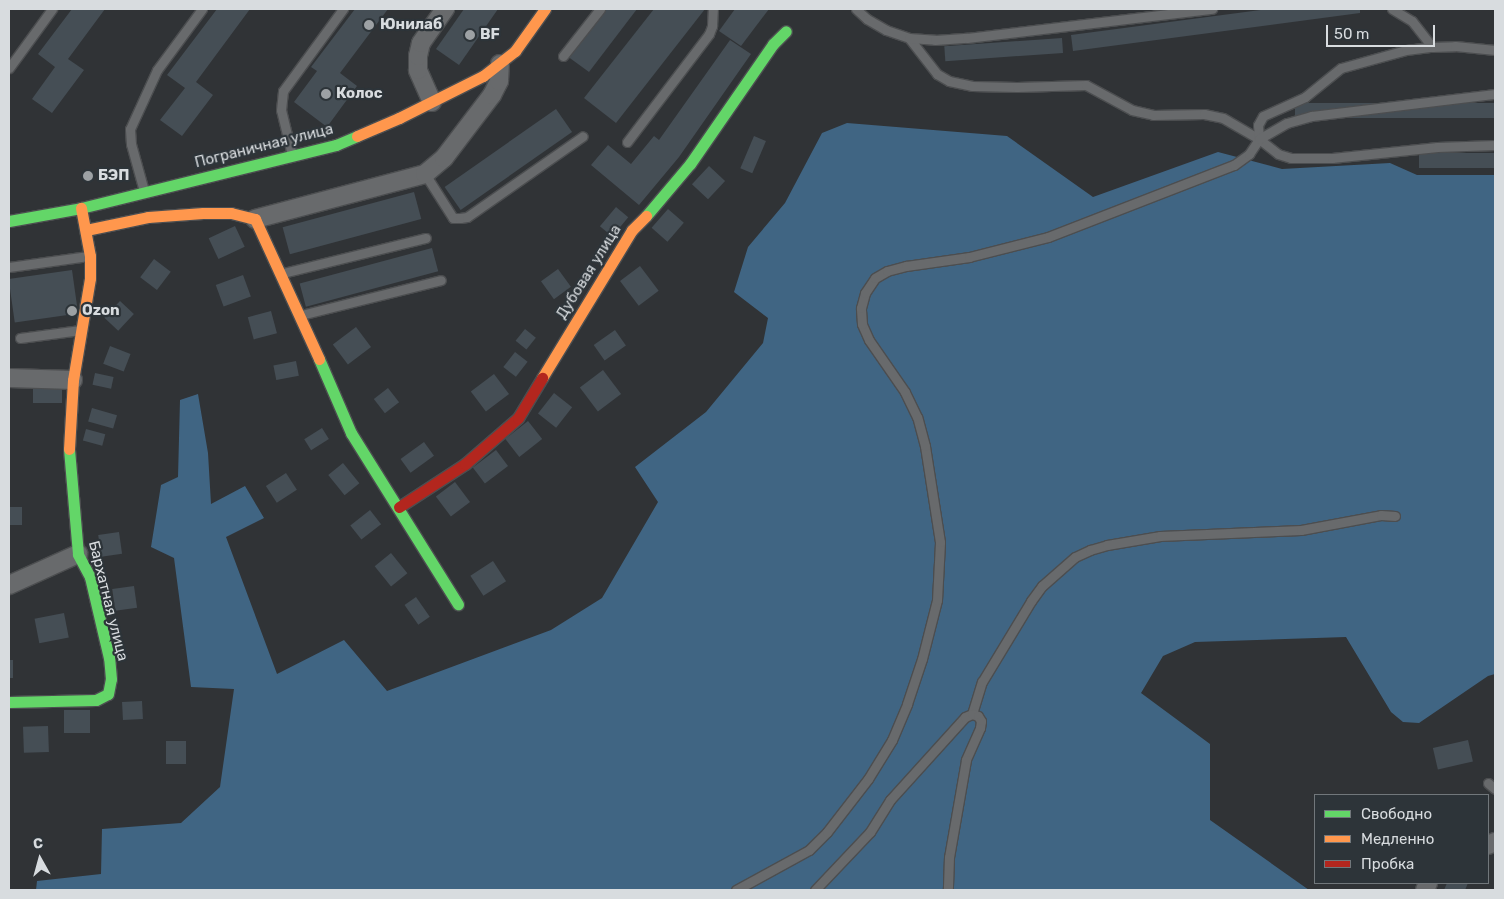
<!DOCTYPE html>
<meta charset="utf-8">
<style>
body{margin:0}
#map{position:relative;width:1504px;height:899px;overflow:hidden;background:#303336;font-family:Rubik,sans-serif}
div>[style]{position:absolute}
[style*='--x']{left:calc(var(--x)*1px);top:calc(var(--y)*1px);width:calc(var(--w)*1px);rotate:calc(var(--a)*1deg)}
.forest>*{inset:0;background:#406583}
.building>*{inset:0;background:#454e55;transform-origin:0 0}
.roads{filter:drop-shadow(1px 0 #4c4e50) drop-shadow(-1px 0 #4c4e50) drop-shadow(0 1px #4c4e50) drop-shadow(0 -1px #4c4e50)}
.lane>*{height:9px;margin:-4.5px;padding:0 4.5px;transform-origin:4.5px;border-radius:4.5px;background:#686a6c}
.street>*{height:18px;margin:-9px;padding:0 9px;transform-origin:9px;border-radius:9px;background:#686a6c}
.fast>*{height:11px;margin:-5.5px;padding:0 5.5px;transform-origin:5.5px;border-radius:5.5px;background:#63d668}
.slow>*{height:11px;margin:-5.5px;padding:0 5.5px;transform-origin:5.5px;border-radius:5.5px;background:#ff974d}
.jam>*{height:11px;margin:-5.5px;padding:0 5.5px;transform-origin:5.5px;border-radius:5.5px;background:#b3261e}
.dots>*{width:14px;height:14px;translate:-50% -50%;box-sizing:border-box;border:2px solid #2d3439;border-radius:50%}
span{translate:-50% -50%;white-space:nowrap;text-align:center;line-height:1.15;-webkit-text-stroke:4.5px #2d3439;paint-order:stroke}
.poi-label{font-size:15px;color:#d8dcdf;font-weight:700}
.left{translate:0 -50%;text-align:left}
.street-label{font-size:15px;color:#d8dcdf}
.frame{position:absolute;inset:0;border:10px solid #d8dcdf;pointer-events:none}
.legend{position:absolute;left:1314px;top:794px;width:175px;height:90px;box-sizing:border-box;background:#2d3439;border:1px solid #71777b;margin:0;padding:6px 9px;list-style:none;font-size:15px;color:#d8dcdf}
.legend li{display:flex;align-items:center;gap:10px;height:25px}
.legend b{width:25px;border:1px solid #71777b}
.north{position:absolute;left:15px;top:834px;width:50px;height:50px;-webkit-text-stroke:4px #2d3439;paint-order:stroke;rotate:353deg;font-size:14px;font-weight:700;line-height:20px;text-align:center;color:#d8dcdf}
.north::after{content:'';display:block;margin:auto;width:18px;height:22px;background:#d8dcdf;clip-path:polygon(50% 0,100% 100%,50% 72%,0 100%)}
.scale{position:absolute;left:1326px;top:25px;width:109px;height:22px;box-sizing:border-box;border:2px solid #d8dcdf;border-top:0;padding-left:6px;font-size:15px;line-height:18px;white-space:nowrap;color:#d8dcdf;-webkit-text-stroke:4px #2d3439;paint-order:stroke}
</style>
<div id="map">
<div class="forest">
<i style="clip-path:polygon(847px 123px,1007px 136px,1093px 197px,1218px 152px,1282px 169px,1390px 163px,1417px 175px,1495px 175px,1495px 674px,1488px 676px,1419px 723px,1403px 722px,1391px 712px,1346px 637px,1195px 642px,1163px 656px,1141px 693px,1210px 744px,1210px 820px,1309px 890px,36px 890px,37px 881px,101px 874px,102px 829px,181px 823px,220px 787px,234px 689px,191px 687px,174px 558px,151px 547px,161px 485px,178px 477px,180px 400px,198px 394px,208px 453px,211px 504px,245px 486px,264px 518px,226px 537px,277px 674px,344px 640px,387px 691px,551px 630px,602px 598px,658px 502px,635px 467px,706px 412px,763px 343px,768px 318px,734px 292px,748px 247px,785px 203px,822px 133px)"></i>
</div>
<div class="building">
<i style="clip-path:polygon(72px 9px,105px 9px,68px 59px,84px 70px,52px 113px,32px 99px,55px 67px,38px 54px)"></i>
<i style="clip-path:polygon(217px 9px,250px 9px,196px 82px,213px 95px,182px 136px,160px 120px,185px 88px,167px 75px)"></i>
<i style="clip-path:polygon(355px 9px,388px 9px,340px 73px,357px 86px,327px 127px,294px 102px,317px 71px,311px 67px)"></i>
<i style="clip-path:polygon(464px 9px,498px 9px,459px 65px,436px 49px)"></i>
<i style="clip-path:polygon(603px 9px,637px 9px,589px 72px,567px 56px)"></i>
<i style="clip-path:polygon(654px 9px,705px 9px,616px 123px,584px 98px)"></i>
<i style="clip-path:polygon(735px 9px,769px 9px,741px 46px,719px 31px)"></i>
<i style="clip-path:polygon(1268px 9px,1360px 9px,1360px 13px,1073px 51px,1071px 35px)"></i>
<i style="left:1062px;top:38px;width:15px;height:118px;rotate:86deg"></i>
<i style="clip-path:polygon(730px 40px,751px 54px,679px 157px,639px 205px,591px 165px,608px 145px,631px 164px,654px 136px,659px 140px)"></i>
<i style="left:1495px;top:103px;width:15px;height:200px;rotate:90deg"></i>
<i style="left:556px;top:109px;width:28px;height:136px;rotate:55deg"></i>
<i style="left:754px;top:136px;width:13px;height:35px;rotate:23deg"></i>
<i style="left:1495px;top:153px;width:15px;height:76px;rotate:90deg"></i>
<i style="left:709px;top:166px;width:22px;height:25px;rotate:43deg"></i>
<i style="left:414px;top:192px;width:28px;height:136px;rotate:75deg"></i>
<i style="left:616px;top:207px;width:16px;height:25px;rotate:40deg"></i>
<i style="left:668px;top:209px;width:21px;height:25px;rotate:41deg"></i>
<i style="left:235px;top:226px;width:23px;height:29px;rotate:65deg"></i>
<i style="left:432px;top:248px;width:24px;height:137px;rotate:75deg"></i>
<i style="left:154px;top:259px;width:21px;height:23px;rotate:37deg"></i>
<i style="left:640px;top:266px;width:31px;height:25px;rotate:53deg"></i>
<i style="left:558px;top:269px;width:22px;height:21px;rotate:54deg"></i>
<i style="left:72px;top:270px;width:44px;height:64px;rotate:82deg"></i>
<i style="left:243px;top:275px;width:23px;height:29px;rotate:70deg"></i>
<i style="left:120px;top:301px;width:19px;height:23px;rotate:43deg"></i>
<i style="left:271px;top:311px;width:23px;height:24px;rotate:75deg"></i>
<i style="left:356px;top:327px;width:25px;height:29px;rotate:53deg"></i>
<i style="left:525px;top:329px;width:14px;height:15px;rotate:39deg"></i>
<i style="left:615px;top:330px;width:19px;height:26px;rotate:55deg"></i>
<i style="left:110px;top:346px;width:22px;height:19px;rotate:21deg"></i>
<i style="left:515px;top:352px;width:16px;height:19px;rotate:38deg"></i>
<i style="left:296px;top:361px;width:15px;height:23px;rotate:79deg"></i>
<i style="left:603px;top:370px;width:30px;height:29px;rotate:53deg"></i>
<i style="left:95px;top:373px;width:19px;height:12px;rotate:12deg"></i>
<i style="left:494px;top:374px;width:25px;height:29px;rotate:53deg"></i>
<i style="left:33px;top:386px;width:29px;height:17px"></i>
<i style="left:388px;top:388px;width:18px;height:18px;rotate:52deg"></i>
<i style="left:554px;top:393px;width:23px;height:26px;rotate:38deg"></i>
<i style="left:92px;top:408px;width:26px;height:14px;rotate:16deg"></i>
<i style="left:528px;top:421px;width:23px;height:29px;rotate:52deg"></i>
<i style="left:322px;top:428px;width:13px;height:21px;rotate:58deg"></i>
<i style="left:86px;top:429px;width:20px;height:12px;rotate:15deg"></i>
<i style="left:424px;top:442px;width:17px;height:29px;rotate:54deg"></i>
<i style="left:496px;top:450px;width:20px;height:29px;rotate:53deg"></i>
<i style="left:343px;top:463px;width:26px;height:19px;rotate:51deg"></i>
<i style="left:286px;top:473px;width:20px;height:24px;rotate:57deg"></i>
<i style="left:455px;top:482px;width:25px;height:24px;rotate:53deg"></i>
<i style="left:9px;top:507px;width:13px;height:18px"></i>
<i style="left:370px;top:510px;width:18px;height:25px;rotate:52deg"></i>
<i style="left:119px;top:532px;width:22px;height:21px;rotate:82deg"></i>
<i style="left:391px;top:553px;width:26px;height:21px;rotate:51deg"></i>
<i style="left:493px;top:561px;width:24px;height:27px;rotate:57deg"></i>
<i style="left:134px;top:586px;width:22px;height:22px;rotate:82deg"></i>
<i style="left:416px;top:597px;width:24px;height:14px;rotate:55deg"></i>
<i style="left:64px;top:613px;width:25px;height:30px;rotate:79deg"></i>
<i style="left:9px;top:660px;width:4px;height:18px"></i>
<i style="left:142px;top:701px;width:18px;height:20px;rotate:87deg"></i>
<i style="left:90px;top:710px;width:23px;height:26px;rotate:90deg"></i>
<i style="left:48px;top:726px;width:26px;height:25px;rotate:88deg"></i>
<i style="left:1468px;top:740px;width:22px;height:36px;rotate:77deg"></i>
<i style="left:166px;top:741px;width:20px;height:23px"></i>
<i style="clip-path:polygon(1447px 883px,1468px 883px,1465px 890px,1444px 890px)"></i>
</div>
<div class="roads">
<div class="lane">
<i style="--x:856;--y:9;--w:15;--a:42"></i>
<i style="--x:867;--y:19;--w:22;--a:30"></i>
<i style="--x:886;--y:30;--w:24;--a:19"></i>
<i style="--x:909;--y:38;--w:46;--a:52.1"></i>
<i style="--x:937;--y:74;--w:14;--a:30"></i>
<i style="--x:949;--y:81;--w:24;--a:12"></i>
<i style="--x:972;--y:86;--w:45;--a:1.3"></i>
<i style="--x:1017;--y:87;--w:69;--a:-1.7"></i>
<i style="--x:1086;--y:85;--w:52;--a:28.5"></i>
<i style="--x:1132;--y:110;--w:22;--a:13"></i>
<i style="--x:1153;--y:115;--w:51;--a:-1.1"></i>
<i style="--x:1204;--y:114;--w:19;--a:12"></i>
<i style="--x:1223;--y:118;--w:42;--a:30.3"></i>
<i style="--x:1259;--y:139;--w:24;--a:38"></i>
<i style="--x:1278;--y:154;--w:14;--a:17"></i>
<i style="--x:1291;--y:158;--w:41;--a:0"></i>
<i style="--x:1332;--y:158;--w:106;--a:-6"></i>
<i style="--x:1437;--y:147;--w:58;--a:-2"></i>
<i style="--x:1392;--y:9;--w:23;--a:31"></i>
<i style="--x:1412;--y:21;--w:33;--a:52"></i>
<i style="--x:909;--y:38;--w:26;--a:4"></i>
<i style="--x:935;--y:40;--w:32;--a:-4"></i>
<i style="--x:967;--y:38;--w:247;--a:-6.8"></i>
<i style="--x:563;--y:56;--w:60;--a:-51.8"></i>
<i style="--x:9;--y:68;--w:73;--a:-53.9"></i>
<i style="--x:1259;--y:139;--w:14;--a:-94"></i>
<i style="--x:1258;--y:125;--w:10;--a:-61"></i>
<i style="--x:1263;--y:116;--w:46;--a:-24.3"></i>
<i style="--x:1305;--y:97;--w:46;--a:-38.9"></i>
<i style="--x:1341;--y:68;--w:67;--a:-15.5"></i>
<i style="--x:1406;--y:50;--w:26;--a:-7"></i>
<i style="--x:1432;--y:47;--w:23;--a:-2"></i>
<i style="--x:1455;--y:46;--w:40;--a:5.7"></i>
<i style="--x:627;--y:142;--w:136;--a:-52.8"></i>
<i style="--x:709;--y:34;--w:9;--a:-69"></i>
<i style="--x:712;--y:26;--w:17;--a:-87"></i>
<i style="--x:292;--y:155;--w:46;--a:-103.7"></i>
<i style="--x:281;--y:110;--w:19;--a:-84"></i>
<i style="--x:283;--y:91;--w:102;--a:-53.8"></i>
<i style="--x:425;--y:174;--w:52;--a:57.5"></i>
<i style="--x:453;--y:218;--w:7;--a:0"></i>
<i style="--x:460;--y:218;--w:7;--a:-8"></i>
<i style="--x:467;--y:217;--w:141;--a:-34.9"></i>
<i style="--x:144;--y:191;--w:49;--a:-105.5"></i>
<i style="--x:131;--y:144;--w:15;--a:-94"></i>
<i style="--x:130;--y:129;--w:65;--a:-65.4"></i>
<i style="--x:157;--y:70;--w:76;--a:-53.6"></i>
<i style="--x:9;--y:267;--w:80;--a:-7.9"></i>
<i style="--x:283;--y:273;--w:147;--a:-13.8"></i>
<i style="--x:301;--y:315;--w:144;--a:-14"></i>
<i style="--x:20;--y:338;--w:61;--a:-7.6"></i>
<i style="--x:972;--y:714;--w:34;--a:-73"></i>
<i style="--x:982;--y:682;--w:95;--a:-58.8"></i>
<i style="--x:1031;--y:601;--w:19;--a:-54"></i>
<i style="--x:1042;--y:586;--w:44;--a:-41.3"></i>
<i style="--x:1075;--y:557;--w:17;--a:-25"></i>
<i style="--x:1090;--y:550;--w:18;--a:-16"></i>
<i style="--x:1107;--y:545;--w:54;--a:-9.6"></i>
<i style="--x:1160;--y:536;--w:141;--a:-2.4"></i>
<i style="--x:1301;--y:530;--w:81;--a:-10.6"></i>
<i style="--x:1381;--y:515;--w:14;--a:4"></i>
<i style="--x:1488;--y:783;--w:9;--a:41"></i>
<i style="--x:736;--y:890;--w:83;--a:-28.7"></i>
<i style="--x:809;--y:850;--w:25;--a:-45"></i>
<i style="--x:827;--y:832;--w:67;--a:-52.3"></i>
<i style="--x:868;--y:779;--w:46;--a:-58.4"></i>
<i style="--x:892;--y:740;--w:39;--a:-67"></i>
<i style="--x:907;--y:704;--w:47;--a:-71.6"></i>
<i style="--x:922;--y:659;--w:61;--a:-75.7"></i>
<i style="--x:937;--y:600;--w:58;--a:-87"></i>
<i style="--x:940;--y:542;--w:97;--a:-98.9"></i>
<i style="--x:925;--y:446;--w:30;--a:-105"></i>
<i style="--x:917;--y:417;--w:28;--a:-116"></i>
<i style="--x:905;--y:392;--w:63;--a:-124.7"></i>
<i style="--x:869;--y:340;--w:17;--a:-114"></i>
<i style="--x:862;--y:324;--w:16;--a:-94"></i>
<i style="--x:861;--y:308;--w:16;--a:-75"></i>
<i style="--x:865;--y:293;--w:18;--a:-56"></i>
<i style="--x:875;--y:278;--w:14;--a:-30"></i>
<i style="--x:887;--y:271;--w:20;--a:-15"></i>
<i style="--x:906;--y:266;--w:64;--a:-8.1"></i>
<i style="--x:969;--y:257;--w:81;--a:-14.2"></i>
<i style="--x:1048;--y:237;--w:199;--a:-21.2"></i>
<i style="--x:1234;--y:165;--w:19;--a:-36"></i>
<i style="--x:1249;--y:154;--w:18;--a:-56"></i>
<i style="--x:1259;--y:139;--w:32;--a:-30"></i>
<i style="--x:1287;--y:123;--w:26;--a:-16"></i>
<i style="--x:1312;--y:116;--w:184;--a:-6.9"></i>
<i style="--x:815;--y:890;--w:80;--a:-46.5"></i>
<i style="--x:870;--y:832;--w:38;--a:-58"></i>
<i style="--x:890;--y:800;--w:112;--a:-47.9"></i>
<i style="--x:965;--y:717;--w:8;--a:-23"></i>
<i style="--x:972;--y:714;--w:6;--a:18"></i>
<i style="--x:978;--y:716;--w:6;--a:59"></i>
<i style="--x:981;--y:721;--w:7;--a:98"></i>
<i style="--x:980;--y:728;--w:35;--a:114"></i>
<i style="--x:966;--y:760;--w:98;--a:99.9"></i>
<i style="--x:949;--y:857;--w:33;--a:92"></i>
</div>
<div class="street">
<i style="--x:432;--y:102;--w:35;--a:-114"></i>
<i style="--x:418;--y:70;--w:14;--a:-90"></i>
<i style="--x:418;--y:56;--w:13;--a:-77"></i>
<i style="--x:421;--y:43;--w:42;--a:-54.8"></i>
<i style="--x:255;--y:219;--w:176;--a:-14.8"></i>
<i style="--x:425;--y:174;--w:25;--a:-40"></i>
<i style="--x:444;--y:158;--w:79;--a:-52.7"></i>
<i style="--x:492;--y:95;--w:16;--a:-63"></i>
<i style="--x:499;--y:81;--w:17;--a:-87"></i>
<i style="--x:9;--y:378;--w:64;--a:1.8"></i>
<i style="--x:9;--y:585;--w:76;--a:-24.2"></i>
<i style="--x:1488;--y:845;--w:8;--a:-23"></i>
<i style="--x:1425;--y:890;--w:8;--a:-67"></i>
</div>
<div class="fast">
<i style="--x:646;--y:216;--w:68;--a:-49.8"></i>
<i style="--x:690;--y:164;--w:146;--a:-55.3"></i>
<i style="--x:773;--y:44;--w:18;--a:-45"></i>
<i style="--x:9;--y:221;--w:73;--a:-10.2"></i>
<i style="--x:81;--y:208;--w:263;--a:-13.9"></i>
<i style="--x:336;--y:145;--w:23;--a:-23"></i>
<i style="--x:319;--y:359;--w:81;--a:66.6"></i>
<i style="--x:351;--y:433;--w:202;--a:58"></i>
<i style="--x:9;--y:702;--w:87;--a:-1.3"></i>
<i style="--x:96;--y:700;--w:13;--a:-27"></i>
<i style="--x:108;--y:694;--w:15;--a:-79"></i>
<i style="--x:111;--y:679;--w:21;--a:-95"></i>
<i style="--x:109;--y:658;--w:83;--a:-103.2"></i>
<i style="--x:90;--y:577;--w:26;--a:-118"></i>
<i style="--x:78;--y:554;--w:105;--a:-94.9"></i>
</div>
<div class="slow">
<i style="--x:357;--y:136;--w:46;--a:-23.2"></i>
<i style="--x:399;--y:118;--w:94;--a:-26.6"></i>
<i style="--x:483;--y:76;--w:41;--a:-38"></i>
<i style="--x:515;--y:51;--w:52;--a:-54.5"></i>
<i style="--x:86;--y:230;--w:63;--a:-11.8"></i>
<i style="--x:148;--y:217;--w:55;--a:-4.2"></i>
<i style="--x:203;--y:213;--w:28;--a:0"></i>
<i style="--x:231;--y:213;--w:25;--a:14"></i>
<i style="--x:255;--y:219;--w:154;--a:65.4"></i>
<i style="--x:542;--y:378;--w:173;--a:-58.7"></i>
<i style="--x:632;--y:230;--w:20;--a:-45"></i>
<i style="--x:69;--y:449;--w:69;--a:-86.7"></i>
<i style="--x:73;--y:380;--w:103;--a:-80.5"></i>
<i style="--x:90;--y:278;--w:22;--a:-90"></i>
<i style="--x:90;--y:256;--w:49;--a:-100.6"></i>
</div>
<div class="jam">
<i style="--x:399;--y:507;--w:79;--a:-33.1"></i>
<i style="--x:465;--y:464;--w:70;--a:-41"></i>
<i style="--x:518;--y:418;--w:47;--a:-59"></i>
</div>
</div>
<div class="dots">
<i style="left:369px;top:25px;background:#9da1a4"></i>
<i style="left:470px;top:35px;background:#9da1a4"></i>
<i style="left:326px;top:94px;background:#9da1a4"></i>
<i style="left:88px;top:176px;background:#9da1a4"></i>
<i style="left:72px;top:311px;background:#9da1a4"></i>
</div>
<div class="poi-label">
<span class="left" style="left:380px;top:25px">Юнилаб</span>
<span class="left" style="left:480px;top:35px">BF</span>
<span class="left" style="left:336px;top:94px">Колос</span>
<span class="left" style="left:98px;top:176px">БЭП</span>
<span class="left" style="left:82px;top:311px">Ozon</span>
</div>
<div class="street-label">
<span style="left:264px;top:146px;rotate:-14deg">Пограничная улица</span>
<span style="left:589px;top:272px;rotate:-58deg">Дубовая улица</span>
<span style="left:108px;top:601px;rotate:76deg">Бархатная улица</span>
</div>
<div class="frame"></div>
<ul class="legend">
<li><b style="height:6px;background:#63d668"></b>Свободно</li>
<li><b style="height:6px;background:#ff974d"></b>Медленно</li>
<li><b style="height:6px;background:#b3261e"></b>Пробка</li>
</ul>
<div class="north">С</div>
<div class="scale">50 m</div>
</div>
